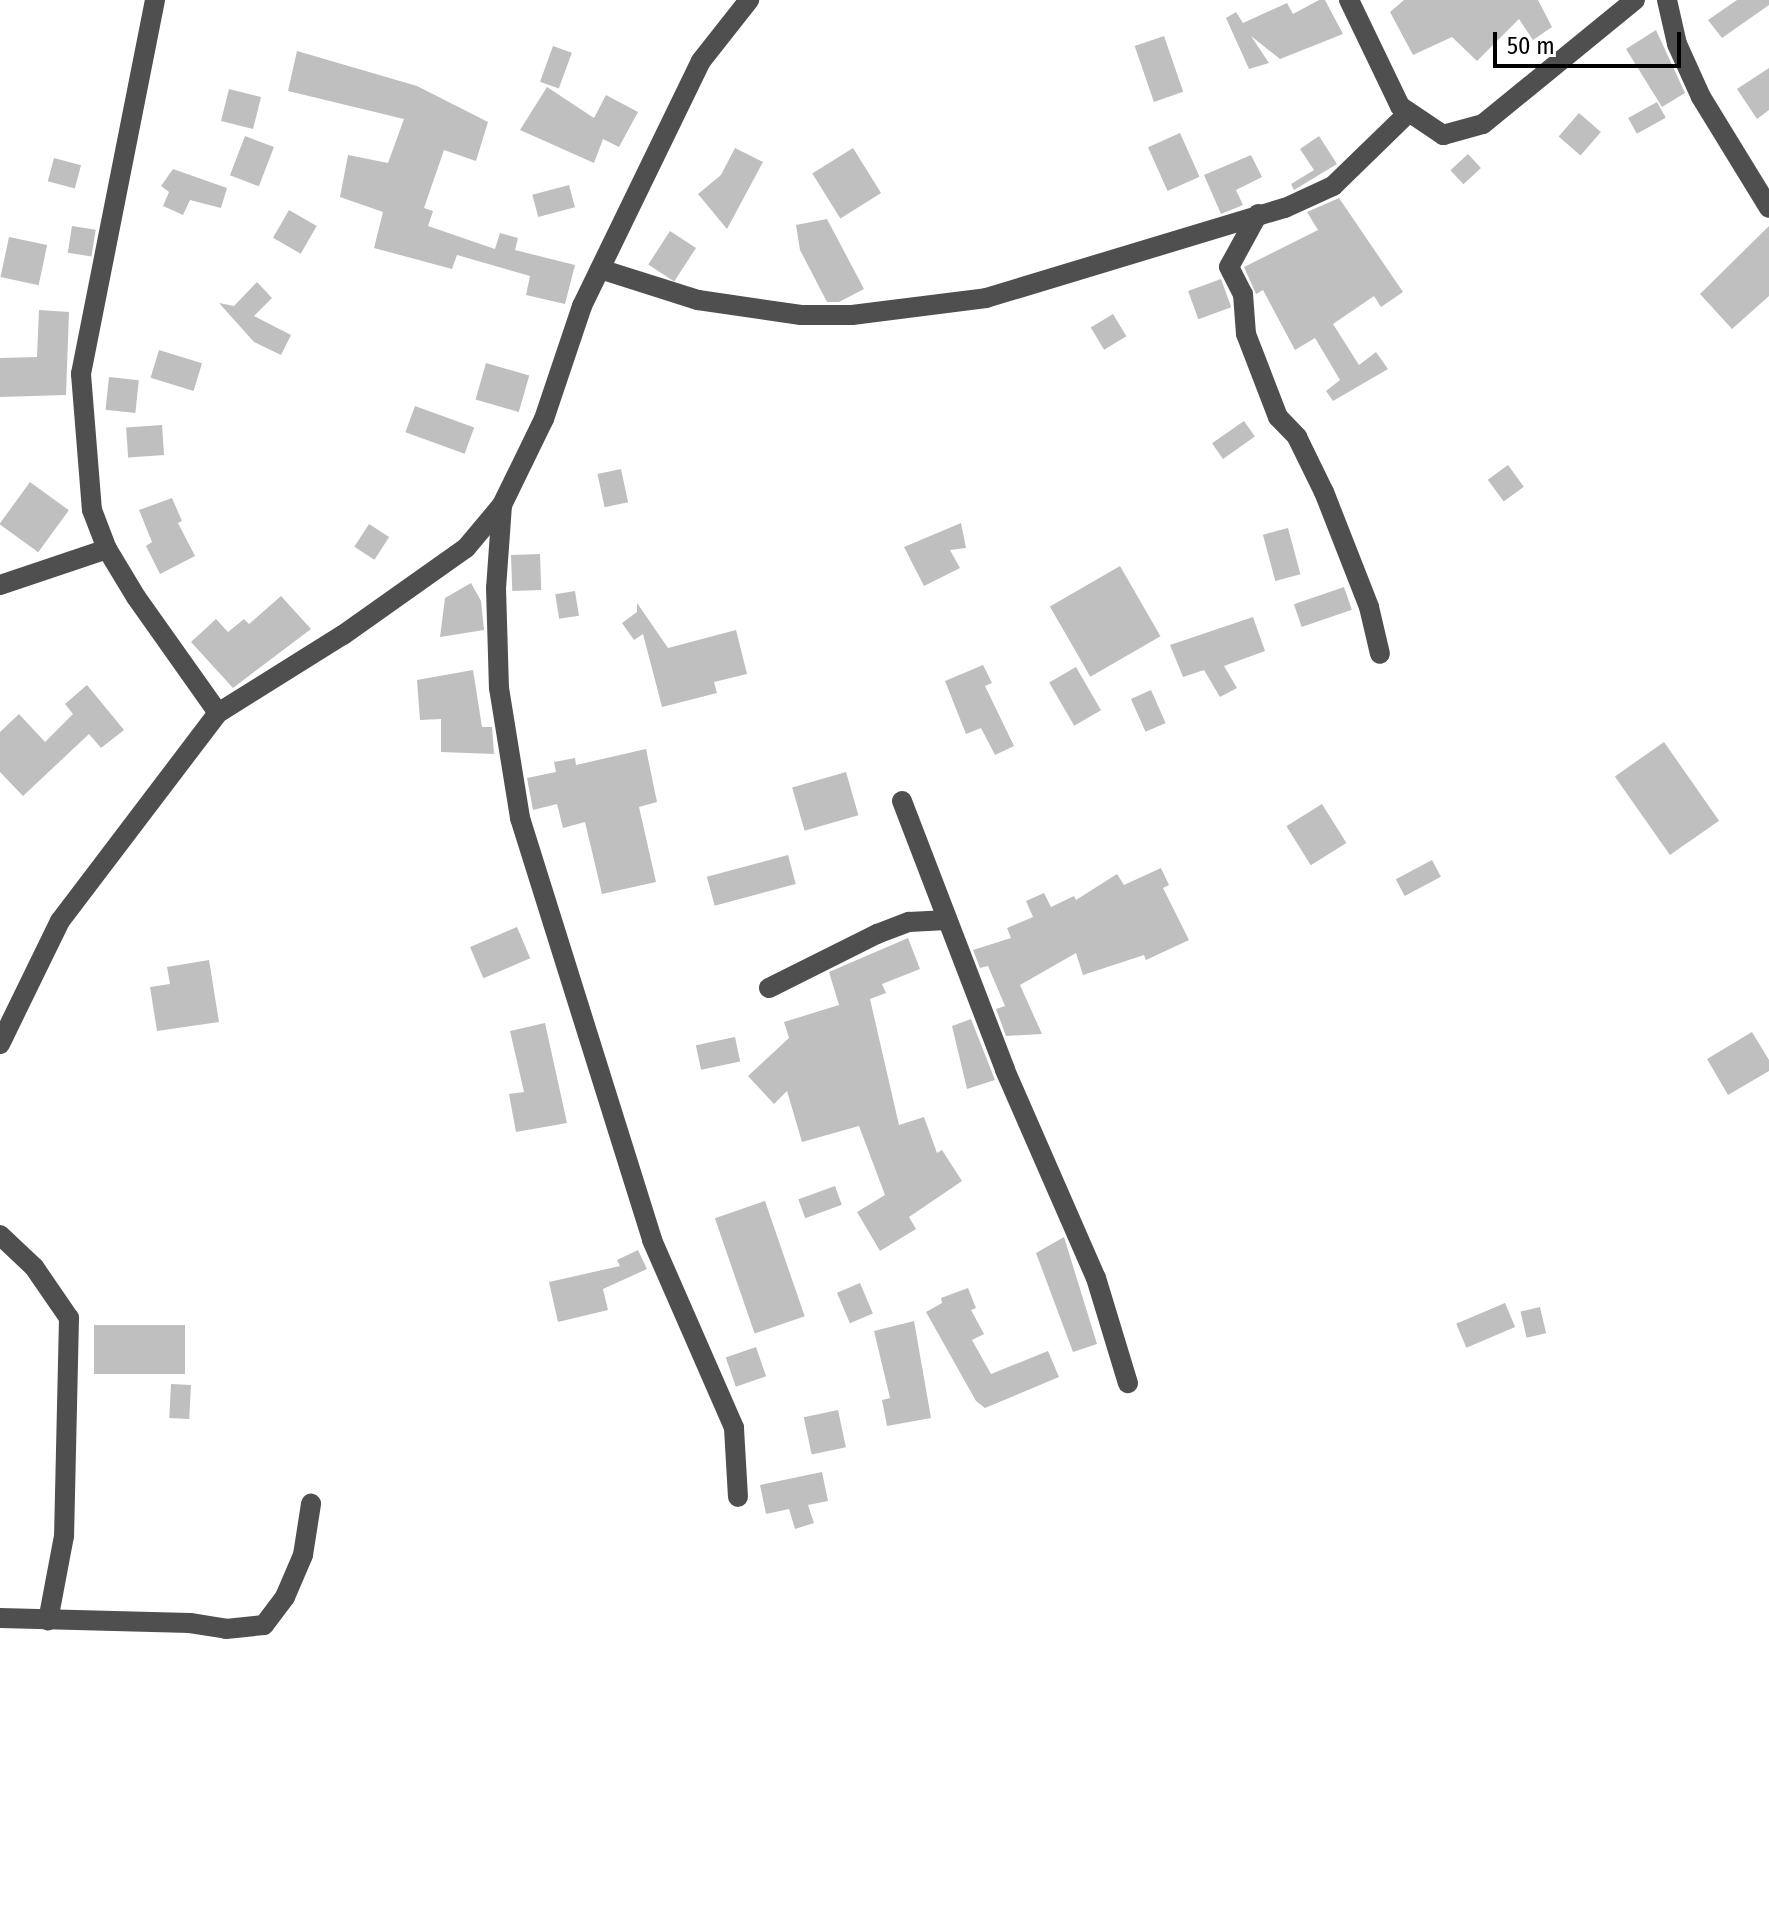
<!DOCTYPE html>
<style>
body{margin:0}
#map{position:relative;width:1769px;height:1905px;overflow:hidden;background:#fff;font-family:"Fira Sans Condensed",sans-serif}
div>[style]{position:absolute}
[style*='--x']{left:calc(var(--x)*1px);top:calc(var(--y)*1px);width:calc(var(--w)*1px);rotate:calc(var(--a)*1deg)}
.building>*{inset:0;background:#bfbfbf;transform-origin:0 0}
.minor>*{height:20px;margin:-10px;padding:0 10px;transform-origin:10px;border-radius:10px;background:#4f4f4f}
span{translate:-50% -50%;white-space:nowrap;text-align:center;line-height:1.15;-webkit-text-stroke:8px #fff;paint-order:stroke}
.scale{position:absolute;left:1493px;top:32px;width:188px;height:36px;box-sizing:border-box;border:4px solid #000;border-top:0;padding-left:10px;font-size:24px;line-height:28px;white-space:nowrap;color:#000;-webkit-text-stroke:6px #fff;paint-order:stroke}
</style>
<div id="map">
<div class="building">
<i style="clip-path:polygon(1319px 0,1325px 0,1343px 34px,1280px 59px,1251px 36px,1269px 63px,1249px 69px,1226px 18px,1236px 12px,1243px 23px,1287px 3px,1293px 14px)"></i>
<i style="clip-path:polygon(1404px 0,1538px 0,1552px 27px,1533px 40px,1519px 19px,1477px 61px,1452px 37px,1413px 55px,1390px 12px)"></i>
<i style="clip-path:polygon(1737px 0,1769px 0,1769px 5px,1722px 38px,1708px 20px)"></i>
<i style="clip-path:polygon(1656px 30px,1685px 93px,1662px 107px,1626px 49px)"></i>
<i style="left:1164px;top:36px;width:59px;height:31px;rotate:71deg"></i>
<i style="left:553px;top:46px;width:20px;height:38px;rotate:20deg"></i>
<i style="clip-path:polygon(297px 51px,417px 86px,488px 122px,476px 161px,444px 150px,424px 208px,433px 211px,428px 226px,495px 249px,500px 233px,518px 238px,515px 250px,575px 265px,565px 304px,526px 295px,530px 276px,457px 255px,452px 269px,374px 248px,383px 212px,340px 197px,348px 155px,388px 163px,404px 119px,288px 91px)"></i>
<i style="clip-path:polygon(1769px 68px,1769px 110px,1757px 119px,1737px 89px)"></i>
<i style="clip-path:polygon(547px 87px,594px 118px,606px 95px,638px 112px,619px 147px,603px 139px,594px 163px,520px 130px)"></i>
<i style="left:229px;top:89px;width:33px;height:33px;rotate:14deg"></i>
<i style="left:1657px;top:102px;width:18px;height:33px;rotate:61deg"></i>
<i style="left:1579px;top:113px;width:29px;height:31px;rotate:41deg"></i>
<i style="left:1180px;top:133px;width:48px;height:35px;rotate:66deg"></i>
<i style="left:245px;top:136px;width:31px;height:42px;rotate:21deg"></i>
<i style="clip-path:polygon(1319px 136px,1337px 164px,1294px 190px,1291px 184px,1314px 170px,1300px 149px)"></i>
<i style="clip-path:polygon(735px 148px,763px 162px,727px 229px,698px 194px,721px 175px)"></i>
<i style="left:853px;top:148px;width:53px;height:48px;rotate:58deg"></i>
<i style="left:1468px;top:154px;width:19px;height:24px;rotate:47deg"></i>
<i style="clip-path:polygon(1251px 155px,1262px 177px,1236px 190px,1243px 205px,1221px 214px,1204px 175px)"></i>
<i style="left:54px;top:158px;width:28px;height:24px;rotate:15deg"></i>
<i style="clip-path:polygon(173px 169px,227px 188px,221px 208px,190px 200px,183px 215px,163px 206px,169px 192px,161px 186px)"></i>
<i style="left:569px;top:185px;width:23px;height:38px;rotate:75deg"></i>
<i style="clip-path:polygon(1339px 198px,1403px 292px,1381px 307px,1374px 296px,1333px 324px,1359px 365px,1376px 352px,1388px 369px,1333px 401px,1326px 391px,1340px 380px,1315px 338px,1295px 350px,1263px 290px,1256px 294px,1244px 267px,1318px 230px,1307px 212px)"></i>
<i style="left:289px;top:210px;width:32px;height:32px;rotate:30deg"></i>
<i style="clip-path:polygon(827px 219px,864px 289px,839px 302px,827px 302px,800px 250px,796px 225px)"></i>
<i style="left:72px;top:226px;width:24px;height:27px;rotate:9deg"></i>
<i style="clip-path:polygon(1769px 226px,1769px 296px,1732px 329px,1700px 294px)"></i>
<i style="left:670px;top:231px;width:31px;height:40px;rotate:33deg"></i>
<i style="left:9px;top:237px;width:39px;height:41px;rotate:12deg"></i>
<i style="left:1221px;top:279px;width:30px;height:35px;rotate:70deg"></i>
<i style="clip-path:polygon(257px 282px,272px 298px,254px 316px,291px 335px,281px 355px,254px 342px,219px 303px,234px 306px)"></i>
<i style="clip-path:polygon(39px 310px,69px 312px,66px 395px,0 397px,0 358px,37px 357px)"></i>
<i style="left:1113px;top:314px;width:26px;height:26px;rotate:59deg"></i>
<i style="left:159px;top:350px;width:45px;height:29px;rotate:17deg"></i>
<i style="left:486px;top:363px;width:45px;height:38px;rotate:16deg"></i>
<i style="left:109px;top:377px;width:30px;height:33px;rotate:6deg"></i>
<i style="left:415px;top:406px;width:63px;height:28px;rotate:20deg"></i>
<i style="left:1244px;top:421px;width:19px;height:39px;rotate:55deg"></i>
<i style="left:162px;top:425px;width:30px;height:36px;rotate:86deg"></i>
<i style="left:1508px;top:465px;width:27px;height:25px;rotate:54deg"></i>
<i style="left:621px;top:469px;width:34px;height:24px;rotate:78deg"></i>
<i style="left:30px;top:482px;width:48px;height:52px;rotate:36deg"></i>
<i style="clip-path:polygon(172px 498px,182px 521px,178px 523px,195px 556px,160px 574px,146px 546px,152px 542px,139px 510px)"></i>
<i style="clip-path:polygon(961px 523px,966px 548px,950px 550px,960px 568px,924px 586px,904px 547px)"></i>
<i style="left:369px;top:524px;width:24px;height:27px;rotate:33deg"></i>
<i style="left:1288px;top:528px;width:48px;height:26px;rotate:75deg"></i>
<i style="left:540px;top:554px;width:36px;height:29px;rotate:88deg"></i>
<i style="left:1120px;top:566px;width:81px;height:81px;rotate:60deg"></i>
<i style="clip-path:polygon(471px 583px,481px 601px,484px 630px,440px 637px,445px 598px)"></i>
<i style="left:1344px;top:587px;width:24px;height:53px;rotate:71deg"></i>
<i style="left:575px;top:591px;width:25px;height:20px;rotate:81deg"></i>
<i style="clip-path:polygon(281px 596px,311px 629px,233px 688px,191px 642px,216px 619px,228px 632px,244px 619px,249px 624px)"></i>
<i style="clip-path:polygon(637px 603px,668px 648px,736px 630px,747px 674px,714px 682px,717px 693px,662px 707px,643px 634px,634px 640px,622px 623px,637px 612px)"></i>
<i style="clip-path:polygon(1253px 617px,1265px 651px,1224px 666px,1237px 688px,1220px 697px,1204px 670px,1183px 677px,1170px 645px)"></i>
<i style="clip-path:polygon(983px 665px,992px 683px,985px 686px,1014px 746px,995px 755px,981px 728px,966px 734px,945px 681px)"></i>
<i style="left:1076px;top:667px;width:50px;height:31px;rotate:60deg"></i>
<i style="clip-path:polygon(473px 670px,482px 727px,492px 727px,494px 754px,441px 752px,441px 719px,420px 720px,417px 680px)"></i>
<i style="clip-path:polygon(87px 685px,124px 730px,101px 748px,89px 734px,23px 796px,0 772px,0 732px,19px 714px,45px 742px,73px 714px,65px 704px)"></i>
<i style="left:1151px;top:690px;width:36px;height:22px;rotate:66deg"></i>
<i style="left:1664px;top:742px;width:96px;height:60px;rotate:55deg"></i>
<i style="clip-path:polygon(646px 749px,657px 802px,639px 807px,656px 882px,602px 894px,585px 822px,563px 828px,557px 804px,533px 810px,527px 778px,556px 772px,554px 762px,575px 758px,576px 765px)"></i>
<i style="left:846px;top:772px;width:45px;height:56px;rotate:74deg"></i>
<i style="left:1322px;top:804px;width:46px;height:42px;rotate:58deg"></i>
<i style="left:788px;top:855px;width:30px;height:84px;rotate:75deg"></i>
<i style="left:1432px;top:860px;width:19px;height:41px;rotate:62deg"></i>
<i style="clip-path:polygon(1161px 868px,1169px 885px,1163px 888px,1189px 940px,1146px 960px,1144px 955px,1083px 975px,1076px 953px,1020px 985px,1042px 1034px,1006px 1036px,996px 1009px,1005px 1006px,988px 966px,980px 968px,973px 950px,1011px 938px,1007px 928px,1033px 917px,1026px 901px,1044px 893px,1051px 907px,1074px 896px,1076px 900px,1117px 874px,1124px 885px)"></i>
<i style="left:517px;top:927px;width:34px;height:51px;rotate:67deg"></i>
<i style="clip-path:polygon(908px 938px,920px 969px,882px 984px,886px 993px,870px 999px,899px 1125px,924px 1117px,937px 1153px,942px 1150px,962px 1181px,909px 1217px,916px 1229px,880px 1251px,857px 1212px,885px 1195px,859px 1126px,802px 1142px,787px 1091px,774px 1104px,748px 1076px,789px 1038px,784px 1022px,839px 1005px,829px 972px)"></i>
<i style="clip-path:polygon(209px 960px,219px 1022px,157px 1031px,150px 987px,170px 984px,167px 967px)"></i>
<i style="clip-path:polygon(971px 1019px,995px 1080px,967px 1089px,952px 1026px)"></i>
<i style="clip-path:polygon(545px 1023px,567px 1123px,516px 1132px,509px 1094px,524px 1092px,510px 1031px)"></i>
<i style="clip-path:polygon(1752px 1032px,1769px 1060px,1769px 1071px,1728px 1095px,1707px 1059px)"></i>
<i style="left:735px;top:1037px;width:25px;height:40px;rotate:78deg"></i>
<i style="left:835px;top:1186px;width:20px;height:39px;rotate:70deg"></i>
<i style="left:765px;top:1201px;width:122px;height:53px;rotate:71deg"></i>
<i style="clip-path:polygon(1064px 1237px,1097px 1344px,1073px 1352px,1036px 1253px)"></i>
<i style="clip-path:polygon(638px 1250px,647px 1269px,603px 1289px,608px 1310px,558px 1322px,549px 1282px,620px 1266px,617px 1260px)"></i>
<i style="left:860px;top:1283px;width:33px;height:25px;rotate:67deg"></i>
<i style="clip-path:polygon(968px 1288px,976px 1308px,971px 1310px,984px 1334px,972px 1340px,991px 1374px,1048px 1351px,1059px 1377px,985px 1408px,976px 1401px,926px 1312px,942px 1303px,941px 1298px)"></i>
<i style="left:1505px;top:1303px;width:26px;height:53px;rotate:67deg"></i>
<i style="left:1540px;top:1307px;width:27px;height:20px;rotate:77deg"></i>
<i style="clip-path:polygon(914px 1321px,931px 1418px,887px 1426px,882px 1400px,890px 1398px,874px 1331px)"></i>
<i style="left:185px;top:1325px;width:49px;height:91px;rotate:90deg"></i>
<i style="left:756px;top:1347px;width:31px;height:32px;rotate:71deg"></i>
<i style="left:171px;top:1384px;width:20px;height:34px;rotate:3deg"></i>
<i style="left:838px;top:1410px;width:38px;height:35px;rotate:78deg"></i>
<i style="clip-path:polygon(822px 1472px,828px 1501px,808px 1505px,814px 1523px,795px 1529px,789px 1509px,766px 1514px,760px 1485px)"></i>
</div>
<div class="minor">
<i style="--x:155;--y:0;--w:381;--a:101.2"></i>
<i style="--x:81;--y:374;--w:136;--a:85.4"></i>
<i style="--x:92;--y:510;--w:42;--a:69"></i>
<i style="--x:107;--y:549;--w:56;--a:58.9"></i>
<i style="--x:136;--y:597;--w:142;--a:54.7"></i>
<i style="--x:1349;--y:0;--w:118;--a:64.3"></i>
<i style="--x:1400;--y:106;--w:52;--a:34"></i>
<i style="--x:1443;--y:135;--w:41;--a:-15.4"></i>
<i style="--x:1483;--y:124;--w:196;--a:-39.2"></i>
<i style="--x:1667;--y:0;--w:45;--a:77.2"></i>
<i style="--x:1677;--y:44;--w:58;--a:65.6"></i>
<i style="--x:1701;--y:97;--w:130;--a:58.5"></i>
<i style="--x:1258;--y:214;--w:60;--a:118.7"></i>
<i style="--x:1229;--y:267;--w:30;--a:63"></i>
<i style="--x:1243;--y:294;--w:40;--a:85.7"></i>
<i style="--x:1246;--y:334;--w:89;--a:68.9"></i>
<i style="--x:1278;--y:417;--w:28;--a:46"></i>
<i style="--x:1297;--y:437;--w:61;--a:63.9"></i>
<i style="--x:1324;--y:492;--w:123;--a:68.6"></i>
<i style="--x:1369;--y:607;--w:48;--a:76.8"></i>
<i style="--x:600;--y:269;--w:103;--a:17.6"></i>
<i style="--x:698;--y:300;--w:104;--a:8.3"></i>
<i style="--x:801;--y:315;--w:51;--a:0"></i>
<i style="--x:852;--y:315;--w:135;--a:-7.2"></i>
<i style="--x:986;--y:298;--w:312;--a:-16.8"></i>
<i style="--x:1285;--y:208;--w:53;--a:-24.6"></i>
<i style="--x:1333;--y:186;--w:105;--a:-44.2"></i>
<i style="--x:502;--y:505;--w:83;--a:94.1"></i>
<i style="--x:496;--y:588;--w:100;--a:88.3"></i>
<i style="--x:499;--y:688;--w:132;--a:80.8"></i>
<i style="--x:520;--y:818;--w:442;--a:72.6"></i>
<i style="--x:652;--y:1240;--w:205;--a:66.4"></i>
<i style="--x:734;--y:1428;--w:69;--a:86.7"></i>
<i style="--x:0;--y:585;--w:113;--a:-18.6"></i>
<i style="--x:902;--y:801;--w:288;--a:69"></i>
<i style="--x:1005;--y:1070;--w:227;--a:66.4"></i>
<i style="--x:1096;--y:1278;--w:110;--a:73.1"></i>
<i style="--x:769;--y:988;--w:121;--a:-26.6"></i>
<i style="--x:877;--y:934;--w:34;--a:-21"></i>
<i style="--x:909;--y:922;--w:38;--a:-3"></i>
<i style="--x:0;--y:1044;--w:137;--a:-64"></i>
<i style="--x:60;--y:921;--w:261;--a:-52.8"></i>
<i style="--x:218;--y:713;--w:147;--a:-32"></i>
<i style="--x:343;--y:635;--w:151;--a:-35.3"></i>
<i style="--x:466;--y:548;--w:56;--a:-50.1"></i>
<i style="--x:502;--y:505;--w:96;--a:-64"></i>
<i style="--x:544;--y:419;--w:119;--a:-71.4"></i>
<i style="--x:582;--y:306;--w:272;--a:-64.1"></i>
<i style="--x:701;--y:61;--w:78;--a:-51.8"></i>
<i style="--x:0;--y:1235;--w:47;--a:43.3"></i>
<i style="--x:34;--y:1267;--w:62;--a:55.5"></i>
<i style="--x:69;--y:1318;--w:218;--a:91.3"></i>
<i style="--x:64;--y:1536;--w:86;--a:100.7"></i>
<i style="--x:0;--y:1618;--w:190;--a:1.5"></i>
<i style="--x:190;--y:1623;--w:36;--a:9"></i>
<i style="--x:226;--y:1629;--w:38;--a:-6"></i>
<i style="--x:264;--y:1625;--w:35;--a:-53"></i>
<i style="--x:285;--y:1597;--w:46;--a:-66.8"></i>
<i style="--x:303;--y:1555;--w:52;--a:-81.1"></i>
</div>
<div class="scale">50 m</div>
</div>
